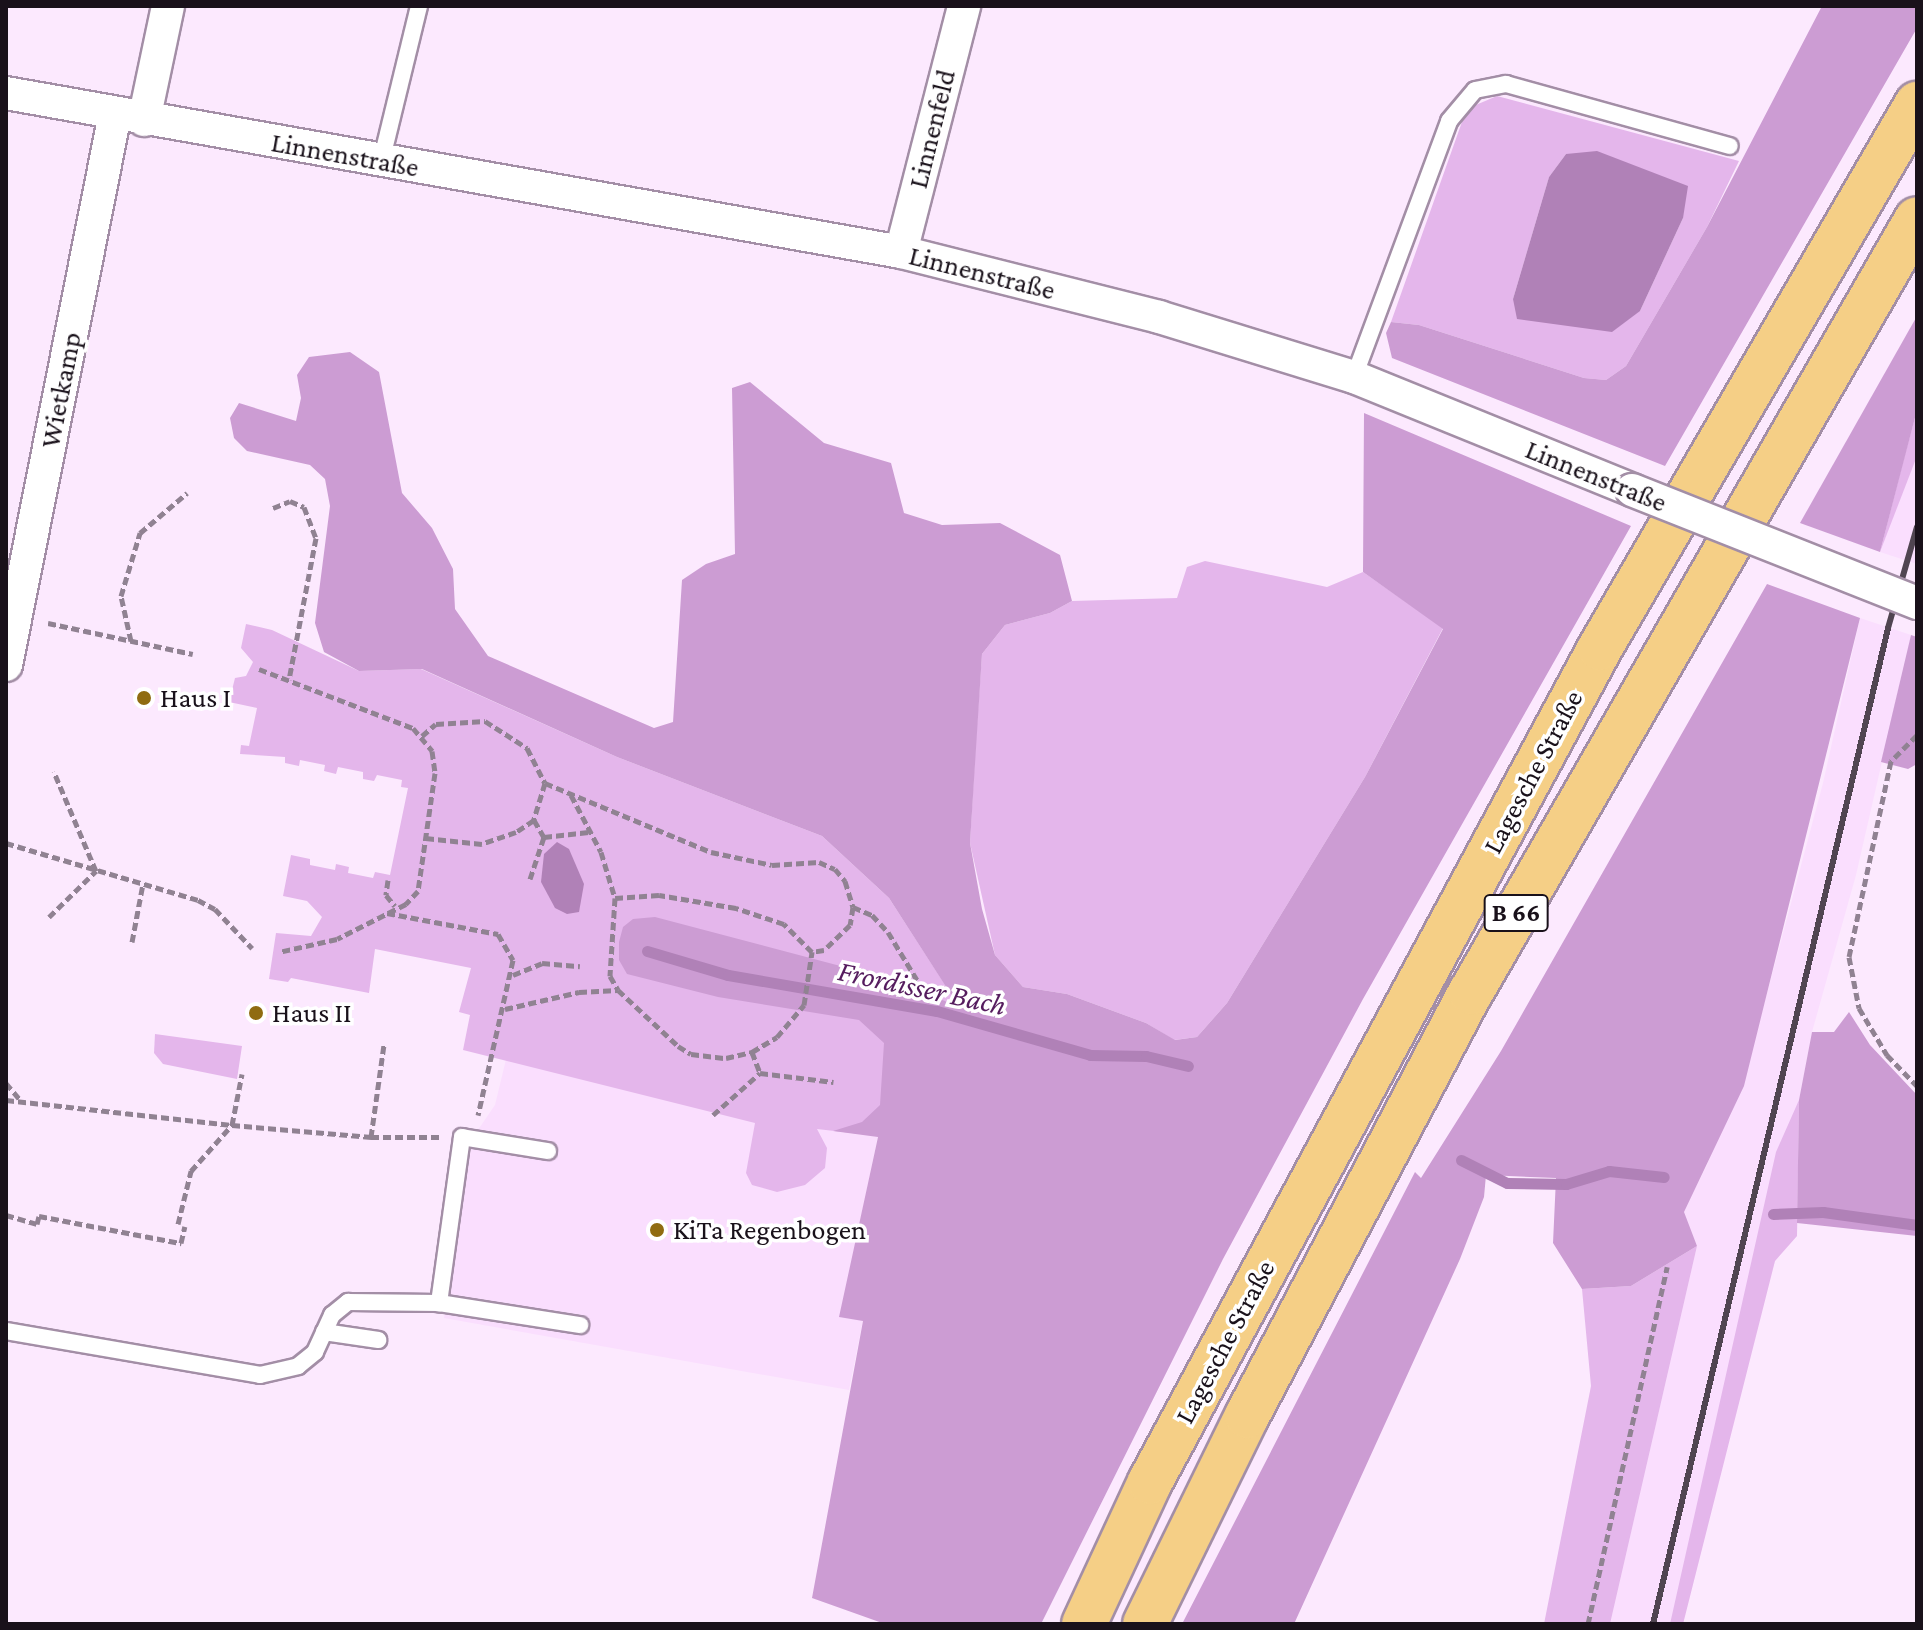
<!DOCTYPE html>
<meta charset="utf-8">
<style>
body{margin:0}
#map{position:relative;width:1923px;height:1630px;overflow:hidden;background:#fce9fe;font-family:"Crimson Pro",serif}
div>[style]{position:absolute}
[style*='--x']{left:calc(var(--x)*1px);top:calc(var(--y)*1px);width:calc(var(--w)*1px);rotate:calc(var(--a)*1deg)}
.built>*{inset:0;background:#fadefe}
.green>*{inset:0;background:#e4b6eb}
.forest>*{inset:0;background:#cc9cd3}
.water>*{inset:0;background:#b081b7}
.stream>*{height:11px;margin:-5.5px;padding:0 5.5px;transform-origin:5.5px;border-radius:5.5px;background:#b081b7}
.path>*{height:5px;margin-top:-2.5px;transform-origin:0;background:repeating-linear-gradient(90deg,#908292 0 8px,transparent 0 12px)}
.roads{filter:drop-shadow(2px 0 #a38ea6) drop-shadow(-2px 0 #a38ea6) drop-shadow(0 2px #a38ea6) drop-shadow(0 -2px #a38ea6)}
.lane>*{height:16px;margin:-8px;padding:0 8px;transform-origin:8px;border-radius:8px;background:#fff}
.street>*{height:32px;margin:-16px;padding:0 16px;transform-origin:16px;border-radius:16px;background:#fff}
.highway>*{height:44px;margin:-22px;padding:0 22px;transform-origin:22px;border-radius:22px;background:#f5cf86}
.rail>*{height:6px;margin:-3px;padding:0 3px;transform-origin:3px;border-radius:3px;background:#504551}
.path-bridge>*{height:5px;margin-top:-2.5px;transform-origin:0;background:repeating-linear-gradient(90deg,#908292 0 8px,transparent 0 12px)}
.bridges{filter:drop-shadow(2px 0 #a38ea6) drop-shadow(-2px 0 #a38ea6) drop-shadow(0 2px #a38ea6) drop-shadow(0 -2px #a38ea6)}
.street-bridge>*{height:32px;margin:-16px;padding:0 16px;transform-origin:16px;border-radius:16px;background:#fff}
.dots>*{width:22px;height:22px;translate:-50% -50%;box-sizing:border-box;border:4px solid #fff;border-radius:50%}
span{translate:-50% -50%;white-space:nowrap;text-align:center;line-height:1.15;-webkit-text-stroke:7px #fff;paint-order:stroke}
.shield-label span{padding:2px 6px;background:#fff;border:2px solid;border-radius:6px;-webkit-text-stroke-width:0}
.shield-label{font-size:26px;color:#19111a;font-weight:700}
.street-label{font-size:28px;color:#19111a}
.poi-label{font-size:28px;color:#19111a}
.left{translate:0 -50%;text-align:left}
.water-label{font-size:30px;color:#551c5e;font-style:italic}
.frame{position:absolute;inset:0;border:8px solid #19111a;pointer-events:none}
</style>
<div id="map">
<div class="built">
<i style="clip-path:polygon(1917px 410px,1917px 564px,1880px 552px)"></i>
<i style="clip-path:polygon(1860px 618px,1911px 635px,1856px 875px,1812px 1032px,1799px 1100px,1797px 1236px,1775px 1261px,1760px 1311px,1683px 1624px,1610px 1624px,1697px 1246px,1683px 1212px,1707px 1165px,1757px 1031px,1823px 783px)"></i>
<i style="clip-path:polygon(509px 1047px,878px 1136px,840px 1317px,863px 1320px,849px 1390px,444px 1318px,469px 1143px,495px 1105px)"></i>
</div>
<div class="green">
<i style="clip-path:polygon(evenodd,1497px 96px,1739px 161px,1707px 227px,1626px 366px,1606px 380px,1584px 378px,1419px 325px,1391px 322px,1463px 119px,1471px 107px,1497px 96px,1566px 154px,1683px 218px,1640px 311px,1513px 299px,1549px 177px,1566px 154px)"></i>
<i style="clip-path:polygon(1917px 410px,1917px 456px,1880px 552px,1904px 458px)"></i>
<i style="clip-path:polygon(1205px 561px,1327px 587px,1363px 572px,1443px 628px,1365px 777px,1227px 1003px,1197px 1037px,1174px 1040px,1146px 1023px,1067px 994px,1023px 987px,995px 955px,970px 843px,976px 738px,982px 654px,1005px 625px,1050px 613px,1072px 601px,1177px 598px,1187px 567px)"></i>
<i style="clip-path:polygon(246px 624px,272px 630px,359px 671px,421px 669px,617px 757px,822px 836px,889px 898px,960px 1008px,878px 1136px,817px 1129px,827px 1148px,825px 1168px,805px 1185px,777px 1192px,752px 1185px,746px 1173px,755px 1123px,463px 1050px,470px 1015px,459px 1012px,471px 968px,375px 949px,369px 993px,291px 978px,288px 982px,269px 979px,276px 933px,311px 936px,322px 917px,307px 901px,283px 896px,291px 855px,310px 859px,310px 865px,335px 870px,336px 864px,349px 867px,348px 873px,373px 878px,375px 872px,390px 875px,408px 788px,401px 787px,402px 780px,377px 775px,374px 781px,363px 779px,363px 772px,338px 767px,336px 774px,324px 771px,325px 765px,300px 760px,299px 766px,285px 763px,285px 757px,240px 754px,241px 745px,249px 746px,257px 708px,229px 702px,235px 678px,246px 676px,253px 662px,241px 648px)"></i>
<i style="clip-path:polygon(155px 1034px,242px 1046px,237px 1079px,163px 1064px,154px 1053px)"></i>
<i style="clip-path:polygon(1799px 1100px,1797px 1236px,1775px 1261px,1683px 1624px,1670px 1624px,1776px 1152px)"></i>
<i style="clip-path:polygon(1697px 1246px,1610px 1624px,1544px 1624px,1591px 1386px,1582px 1289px,1631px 1286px)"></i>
</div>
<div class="forest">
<i style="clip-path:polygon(1822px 6px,1917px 6px,1917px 28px,1665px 466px,1392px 358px,1386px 333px,1391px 322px,1419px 325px,1584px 378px,1606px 380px,1626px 366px,1707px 227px)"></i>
<i style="clip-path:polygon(1917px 316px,1917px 410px,1880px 552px,1800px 523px)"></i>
<i style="clip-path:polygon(350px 352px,379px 372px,402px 493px,432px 528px,453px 569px,455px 609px,488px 656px,654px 728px,673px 722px,682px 580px,706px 564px,735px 554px,732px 388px,750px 382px,824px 443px,891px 463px,904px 513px,942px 525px,1000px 523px,1060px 555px,1072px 601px,1050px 613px,1005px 625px,982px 654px,970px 843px,982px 909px,995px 955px,1023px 987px,1067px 994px,1146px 1023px,1175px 1040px,1197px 1037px,1227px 1003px,1365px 777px,1443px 629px,1363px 572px,1364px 413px,1631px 526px,1363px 999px,1223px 1259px,1041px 1624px,885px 1624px,812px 1598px,863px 1321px,839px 1317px,878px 1137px,833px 1131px,862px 1122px,880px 1105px,884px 1043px,859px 1020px,718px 997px,627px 974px,619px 960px,619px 942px,623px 927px,633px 919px,655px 917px,897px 981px,959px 1007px,889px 898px,822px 836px,617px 757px,422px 669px,359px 671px,324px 652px,315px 623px,330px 506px,325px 479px,310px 465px,247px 451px,234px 438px,230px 418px,239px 403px,296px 421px,301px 398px,297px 375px,309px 357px)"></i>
<i style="clip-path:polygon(1767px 584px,1860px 618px,1744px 1086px,1684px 1212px,1697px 1246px,1631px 1286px,1582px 1289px,1553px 1243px,1556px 1178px,1486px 1175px,1484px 1197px,1460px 1259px,1294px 1624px,1182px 1624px,1415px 1172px,1421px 1178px,1501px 1051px)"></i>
<i style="clip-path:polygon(1911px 635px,1917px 637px,1917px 764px,1908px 769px,1881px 762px)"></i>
<i style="clip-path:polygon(1849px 1012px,1870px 1045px,1917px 1095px,1917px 1236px,1797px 1223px,1799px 1100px,1812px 1032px,1834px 1032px)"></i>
</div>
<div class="water">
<i style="clip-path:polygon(1597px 151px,1688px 186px,1683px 218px,1640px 311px,1612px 332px,1517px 319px,1513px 299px,1549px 177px,1566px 154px)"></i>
<i style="clip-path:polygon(557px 842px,569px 849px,584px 884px,579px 912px,567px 914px,555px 908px,541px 882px,544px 854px)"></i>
</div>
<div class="stream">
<i style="--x:647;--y:951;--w:84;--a:16.5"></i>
<i style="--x:728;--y:975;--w:212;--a:9.8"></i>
<i style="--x:937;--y:1011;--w:159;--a:16"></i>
<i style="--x:1090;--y:1055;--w:56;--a:1"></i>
<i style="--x:1146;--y:1056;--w:43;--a:13.4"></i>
<i style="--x:1461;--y:1160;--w:51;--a:26.6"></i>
<i style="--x:1507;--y:1183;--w:59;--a:1"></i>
<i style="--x:1566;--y:1184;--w:45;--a:-16.8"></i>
<i style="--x:1609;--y:1171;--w:55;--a:6.2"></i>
<i style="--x:1773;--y:1214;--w:50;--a:-2.3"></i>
<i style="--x:1823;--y:1212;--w:95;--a:7.9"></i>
</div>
<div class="path">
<i style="--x:273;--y:508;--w:18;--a:-22"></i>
<i style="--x:290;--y:501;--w:15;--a:23"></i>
<i style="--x:304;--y:507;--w:33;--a:69"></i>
<i style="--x:316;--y:538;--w:144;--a:100.8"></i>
<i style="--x:48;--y:623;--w:148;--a:12.1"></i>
<i style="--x:131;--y:641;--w:46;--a:-102.5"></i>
<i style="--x:121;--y:596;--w:66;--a:-73.2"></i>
<i style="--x:140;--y:533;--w:62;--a:-40.4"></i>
<i style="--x:259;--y:669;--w:165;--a:21"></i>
<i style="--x:413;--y:728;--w:30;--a:50"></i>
<i style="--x:432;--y:751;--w:22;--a:82"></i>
<i style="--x:435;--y:773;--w:119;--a:98.2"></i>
<i style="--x:418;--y:891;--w:18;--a:133"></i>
<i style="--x:406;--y:904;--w:77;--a:153.1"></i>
<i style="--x:337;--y:939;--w:59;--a:167.4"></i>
<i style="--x:1917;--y:735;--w:37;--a:135"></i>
<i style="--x:1891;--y:761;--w:200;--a:102.1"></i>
<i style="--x:1849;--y:957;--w:52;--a:78.9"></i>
<i style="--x:1859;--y:1008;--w:55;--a:59.2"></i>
<i style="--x:1887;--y:1055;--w:43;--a:45.9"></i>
<i style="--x:422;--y:736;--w:18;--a:-41"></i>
<i style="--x:436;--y:724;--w:49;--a:-3.5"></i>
<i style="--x:485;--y:721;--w:50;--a:32.7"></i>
<i style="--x:527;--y:748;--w:39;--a:63"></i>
<i style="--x:545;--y:783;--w:39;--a:107"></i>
<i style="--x:534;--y:820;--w:22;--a:146"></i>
<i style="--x:516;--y:832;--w:36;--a:161"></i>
<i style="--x:482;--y:844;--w:57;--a:-174"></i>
<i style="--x:545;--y:783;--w:180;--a:22.6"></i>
<i style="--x:711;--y:852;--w:62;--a:12"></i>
<i style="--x:772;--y:865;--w:47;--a:-3.7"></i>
<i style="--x:819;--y:862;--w:17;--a:24"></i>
<i style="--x:835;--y:869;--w:16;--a:50"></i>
<i style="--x:845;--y:881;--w:27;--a:73"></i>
<i style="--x:853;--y:907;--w:18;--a:99"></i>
<i style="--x:850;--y:925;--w:36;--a:136"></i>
<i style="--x:824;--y:950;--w:12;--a:171"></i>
<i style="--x:812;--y:952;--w:40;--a:-135"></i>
<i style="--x:784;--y:924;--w:51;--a:-161.6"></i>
<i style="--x:736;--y:908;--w:78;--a:-170.4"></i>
<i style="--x:659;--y:895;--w:44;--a:176.1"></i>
<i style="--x:615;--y:898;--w:78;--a:93.7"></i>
<i style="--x:610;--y:976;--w:16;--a:60"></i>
<i style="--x:618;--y:990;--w:82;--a:43"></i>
<i style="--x:678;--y:1046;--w:15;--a:32"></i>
<i style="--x:691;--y:1054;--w:35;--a:7"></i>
<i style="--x:726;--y:1058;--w:27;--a:-13"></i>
<i style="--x:752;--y:1052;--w:29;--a:-31"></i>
<i style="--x:777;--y:1037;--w:42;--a:-49.8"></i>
<i style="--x:804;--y:1005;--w:54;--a:-81.4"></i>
<i style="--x:571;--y:795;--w:64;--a:62.2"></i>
<i style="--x:601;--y:852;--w:48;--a:73.1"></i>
<i style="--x:534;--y:820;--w:20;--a:60"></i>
<i style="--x:544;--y:837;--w:45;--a:-6.3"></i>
<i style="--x:6;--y:843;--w:200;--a:16.5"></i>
<i style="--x:198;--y:900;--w:19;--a:28"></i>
<i style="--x:215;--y:909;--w:54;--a:46.5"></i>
<i style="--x:530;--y:879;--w:44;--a:-71.6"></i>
<i style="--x:388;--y:880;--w:15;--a:98"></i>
<i style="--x:386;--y:895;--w:14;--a:51"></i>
<i style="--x:853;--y:907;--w:21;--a:23"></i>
<i style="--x:872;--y:915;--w:23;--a:47"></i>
<i style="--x:888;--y:932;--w:71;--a:58.8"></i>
<i style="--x:387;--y:913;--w:113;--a:10.7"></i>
<i style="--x:498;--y:934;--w:30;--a:60"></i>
<i style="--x:513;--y:960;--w:159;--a:102.7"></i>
<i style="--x:49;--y:917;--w:66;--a:-44.4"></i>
<i style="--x:96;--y:871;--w:108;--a:-113"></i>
<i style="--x:132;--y:942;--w:59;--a:-79.3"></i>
<i style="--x:513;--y:975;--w:31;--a:-22"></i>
<i style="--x:542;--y:963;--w:38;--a:5"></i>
<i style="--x:505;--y:1009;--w:76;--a:-12.9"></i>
<i style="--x:579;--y:992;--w:39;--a:-3"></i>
<i style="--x:752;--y:1052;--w:22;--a:69"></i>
<i style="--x:760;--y:1073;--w:74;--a:7"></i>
<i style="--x:6;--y:1083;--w:23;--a:50"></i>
<i style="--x:6;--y:1100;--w:227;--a:6.3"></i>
<i style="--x:232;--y:1125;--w:52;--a:-78.9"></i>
<i style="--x:713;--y:1115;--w:63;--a:-41.8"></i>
<i style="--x:371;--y:1137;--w:93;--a:-82"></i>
<i style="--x:6;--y:1215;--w:32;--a:16"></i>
<i style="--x:178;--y:1224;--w:55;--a:-76.2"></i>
<i style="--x:191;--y:1171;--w:62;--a:-48.3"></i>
<i style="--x:232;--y:1125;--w:140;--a:4.9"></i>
<i style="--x:371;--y:1137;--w:68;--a:0"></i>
<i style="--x:181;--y:1243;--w:17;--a:-77"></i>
<i style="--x:1588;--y:1624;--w:366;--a:-77.5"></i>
</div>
<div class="roads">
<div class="lane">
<i style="--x:381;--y:162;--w:161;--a:-76.3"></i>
<i style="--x:1354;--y:377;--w:273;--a:-69.6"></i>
<i style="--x:1449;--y:121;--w:40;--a:-50"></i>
<i style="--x:1475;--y:90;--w:32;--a:-11"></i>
<i style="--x:1506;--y:84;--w:232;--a:15.5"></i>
<i style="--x:548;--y:1151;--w:87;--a:-170.8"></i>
<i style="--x:462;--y:1137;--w:168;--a:97.9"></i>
<i style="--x:439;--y:1303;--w:143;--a:8.9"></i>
<i style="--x:6;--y:1331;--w:258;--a:9.8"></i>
<i style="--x:260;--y:1375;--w:39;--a:-13"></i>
<i style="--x:298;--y:1366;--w:22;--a:-39"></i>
<i style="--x:315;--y:1352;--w:41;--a:-65.3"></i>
<i style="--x:332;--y:1315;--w:21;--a:-39"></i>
<i style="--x:348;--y:1302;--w:91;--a:0.6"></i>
<i style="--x:324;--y:1332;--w:55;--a:8.4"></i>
</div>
<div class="street">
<i style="--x:6;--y:93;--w:909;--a:10.07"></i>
<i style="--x:901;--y:252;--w:266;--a:14.1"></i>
<i style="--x:1159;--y:317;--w:204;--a:17.1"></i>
<i style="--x:1354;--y:377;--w:300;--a:22.1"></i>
<i style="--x:144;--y:120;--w:116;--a:-78.1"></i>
<i style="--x:901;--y:252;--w:254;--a:-75.6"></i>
<i style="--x:6;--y:665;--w:562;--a:-78.81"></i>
</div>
<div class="highway">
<i style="--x:1084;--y:1624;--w:157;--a:-65.1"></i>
<i style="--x:1150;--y:1482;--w:948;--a:-61.65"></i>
<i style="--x:1600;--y:648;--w:630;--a:-59.77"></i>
<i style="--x:1145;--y:1624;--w:232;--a:-63.9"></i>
<i style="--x:1247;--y:1416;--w:480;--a:-62.2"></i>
<i style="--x:1471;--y:992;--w:892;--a:-60.02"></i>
</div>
</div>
<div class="rail">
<i style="--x:1653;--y:1624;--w:1023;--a:-76.72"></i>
<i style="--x:1888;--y:628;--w:105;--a:-74"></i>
</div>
<div class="path-bridge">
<i style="--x:37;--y:1224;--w:8;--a:-76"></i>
<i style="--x:39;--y:1216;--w:145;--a:10.8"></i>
</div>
<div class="bridges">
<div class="street-bridge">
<i style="--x:1632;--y:490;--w:307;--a:21.6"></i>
</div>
</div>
<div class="dots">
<i style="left:144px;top:698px;background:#906b11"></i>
<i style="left:256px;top:1013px;background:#906b11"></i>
<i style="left:657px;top:1230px;background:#906b11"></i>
</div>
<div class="shield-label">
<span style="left:1516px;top:913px">B 66</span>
</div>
<div class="street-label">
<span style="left:932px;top:129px;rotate:-76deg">Linnenfeld</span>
<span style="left:345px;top:155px;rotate:10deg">Linnenstraße</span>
<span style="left:982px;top:273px;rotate:14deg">Linnenstraße</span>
<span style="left:61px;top:390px;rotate:-79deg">Wietkamp</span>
<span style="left:1596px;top:476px;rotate:22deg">Linnenstraße</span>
<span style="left:1533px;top:772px;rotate:-62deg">Lagesche Straße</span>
<span style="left:1225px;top:1342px;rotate:-62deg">Lagesche Straße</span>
</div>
<div class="poi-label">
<span class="left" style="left:160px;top:698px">Haus I</span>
<span class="left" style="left:272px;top:1013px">Haus II</span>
<span class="left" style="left:673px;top:1230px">KiTa Regenbogen</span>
</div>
<div class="water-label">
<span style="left:922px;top:988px;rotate:12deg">Frordisser Bach</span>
</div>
<div class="frame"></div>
</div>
